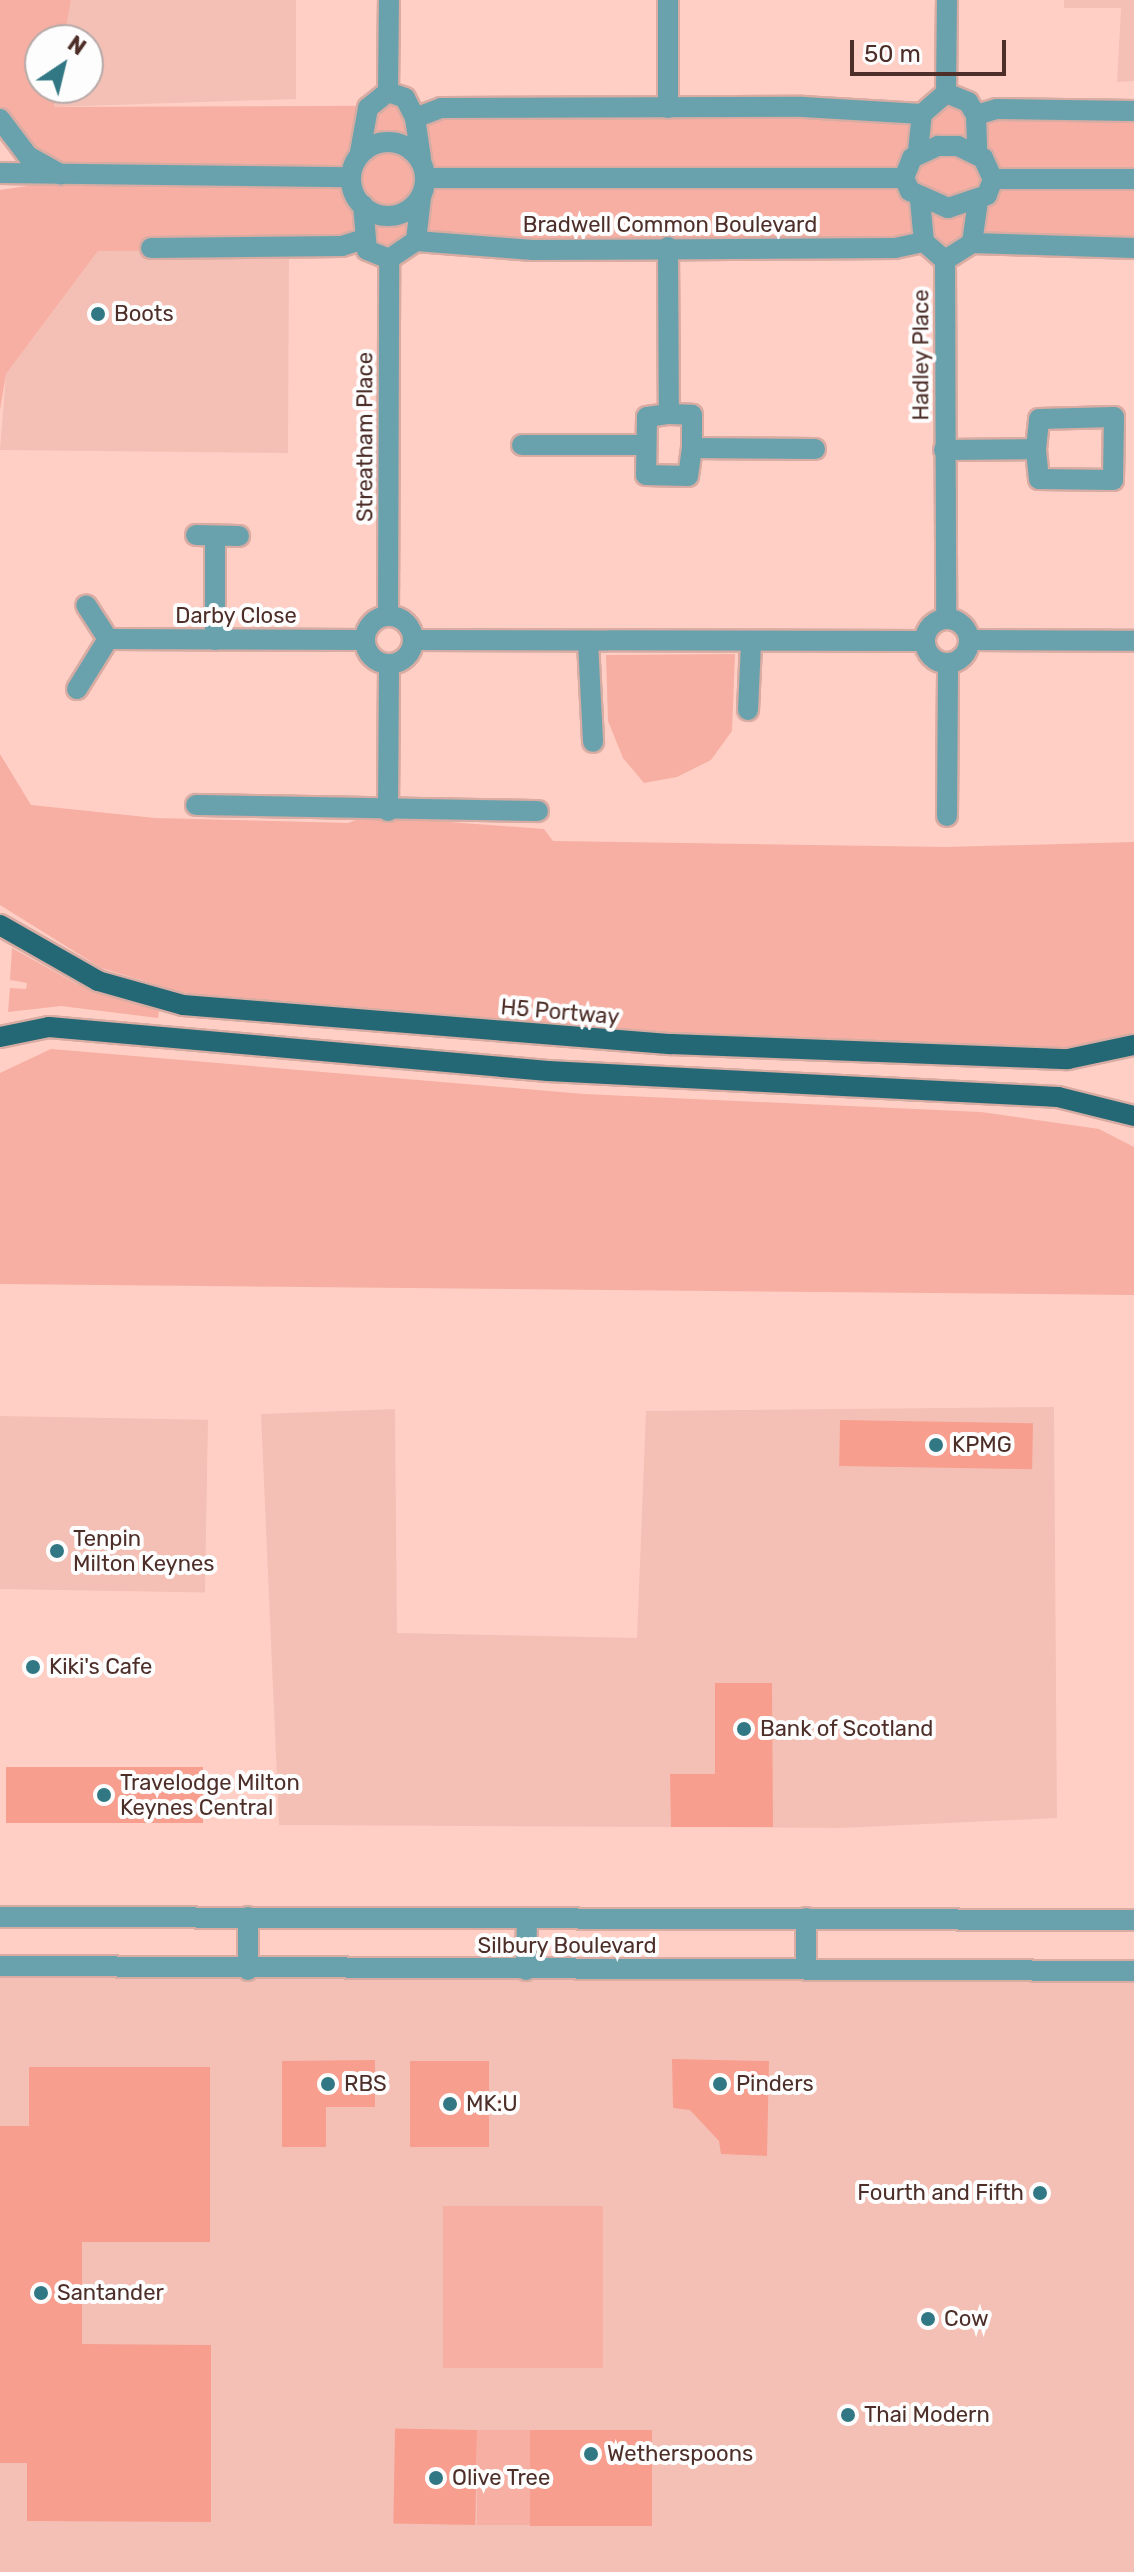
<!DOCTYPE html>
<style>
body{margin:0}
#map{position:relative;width:1134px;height:2572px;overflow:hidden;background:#ffcfc6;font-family:Rubik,sans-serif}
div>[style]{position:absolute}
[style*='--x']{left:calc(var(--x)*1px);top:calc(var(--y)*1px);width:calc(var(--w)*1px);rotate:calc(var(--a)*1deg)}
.built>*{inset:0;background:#f4c0b6;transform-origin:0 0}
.green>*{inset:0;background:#f6afa2;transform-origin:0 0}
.building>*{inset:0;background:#f79e8e;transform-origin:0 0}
.roads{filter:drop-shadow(2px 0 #d8aca3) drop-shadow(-2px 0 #d8aca3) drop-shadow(0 2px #d8aca3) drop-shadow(0 -2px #d8aca3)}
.minor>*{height:20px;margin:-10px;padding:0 10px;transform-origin:10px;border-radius:10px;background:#69a2ac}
.minor>.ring{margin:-10px;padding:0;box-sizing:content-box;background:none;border:20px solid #69a2ac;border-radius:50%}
.major>*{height:20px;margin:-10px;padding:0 10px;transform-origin:10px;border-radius:10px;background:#236874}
.dots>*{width:22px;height:22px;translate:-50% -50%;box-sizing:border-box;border:4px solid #fdfdfd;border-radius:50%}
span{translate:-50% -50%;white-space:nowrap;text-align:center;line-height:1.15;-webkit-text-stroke:8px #fdfdfd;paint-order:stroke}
.street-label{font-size:22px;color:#4d2e29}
.poi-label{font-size:22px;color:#4d2e29}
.left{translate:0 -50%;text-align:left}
.right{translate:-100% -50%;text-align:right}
.north{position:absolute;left:24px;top:24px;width:80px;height:80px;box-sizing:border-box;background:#fdfdfd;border:2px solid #b7aaa8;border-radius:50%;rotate:35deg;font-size:22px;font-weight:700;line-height:32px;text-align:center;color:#4d2e29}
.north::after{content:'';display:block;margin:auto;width:28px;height:36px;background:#327884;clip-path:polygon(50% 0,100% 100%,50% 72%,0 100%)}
.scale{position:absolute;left:850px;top:40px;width:156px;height:36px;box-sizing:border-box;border:4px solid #4d2e29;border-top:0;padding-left:10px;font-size:24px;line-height:28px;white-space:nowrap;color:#4d2e29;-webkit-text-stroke:6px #fdfdfd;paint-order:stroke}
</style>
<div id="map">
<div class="built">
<i style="clip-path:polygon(71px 0,296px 0,296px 99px,53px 107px,56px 88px,88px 88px,88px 40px,64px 40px)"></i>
<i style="clip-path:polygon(1064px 0,1134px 0,1134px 81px,1117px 82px,1121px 8px,1064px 8px)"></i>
<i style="clip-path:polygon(289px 247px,288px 453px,0 450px,6px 374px,98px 251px)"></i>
<i style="clip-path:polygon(1054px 1407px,1057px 1818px,841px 1828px,279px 1825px,261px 1414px,395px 1409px,397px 1633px,637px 1638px,646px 1411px)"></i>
<i style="left:0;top:1416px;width:208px;height:173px;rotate:1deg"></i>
<i style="left:0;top:1974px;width:1134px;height:598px"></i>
</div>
<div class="green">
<i style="clip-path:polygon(0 0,71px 0,64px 40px,40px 40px,40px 88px,56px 88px,54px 107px,1134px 103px,1134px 246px,98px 251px,6px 374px,0 410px,0 190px,27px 186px,38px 146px,32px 158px,0 119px)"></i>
<i style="clip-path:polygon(735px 654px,732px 731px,711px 760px,677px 777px,644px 783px,623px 758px,608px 721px,606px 655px)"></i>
<i style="clip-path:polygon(0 754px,31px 805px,155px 818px,348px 823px,367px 816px,544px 829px,553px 841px,946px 847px,1134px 842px,1134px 1045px,1068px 1059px,386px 1022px,181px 992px,101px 968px,0 905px)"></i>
<i style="clip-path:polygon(12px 948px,77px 984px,159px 1011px,158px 1018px,61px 1006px,8px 1012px,10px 988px,26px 989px,27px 983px,10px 980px)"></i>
<i style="clip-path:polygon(51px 1049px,584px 1094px,981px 1112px,1099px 1129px,1134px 1147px,1134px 1295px,0 1284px,0 1073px)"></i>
<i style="left:443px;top:2206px;width:160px;height:162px"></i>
<i style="left:477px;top:2430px;width:53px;height:95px"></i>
</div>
<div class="building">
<i style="left:840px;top:1420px;width:193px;height:46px;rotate:1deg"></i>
<i style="clip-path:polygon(715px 1683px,772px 1683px,773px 1827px,671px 1827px,670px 1774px,715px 1774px)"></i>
<i style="left:6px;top:1767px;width:197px;height:56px"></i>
<i style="clip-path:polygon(672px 2059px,769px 2061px,767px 2156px,721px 2154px,719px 2141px,690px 2110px,673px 2108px)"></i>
<i style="clip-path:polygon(375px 2060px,375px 2107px,326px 2107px,326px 2147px,282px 2147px,282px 2061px)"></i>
<i style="left:489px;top:2061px;width:86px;height:79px;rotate:90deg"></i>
<i style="clip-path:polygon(29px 2067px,210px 2067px,210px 2242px,82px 2242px,82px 2344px,211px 2345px,211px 2522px,27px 2521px,27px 2463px,0 2463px,0 2126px,29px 2126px)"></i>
<i style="left:477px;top:2430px;width:95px;height:82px;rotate:91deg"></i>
<i style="left:530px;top:2430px;width:122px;height:96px"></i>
</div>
<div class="roads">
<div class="minor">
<i style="--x:388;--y:92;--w:92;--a:-89.4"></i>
<i style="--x:946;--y:93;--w:93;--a:-89.4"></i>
<i style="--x:668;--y:108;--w:108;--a:-90"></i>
<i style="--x:976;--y:115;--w:22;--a:-16"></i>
<i style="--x:997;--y:109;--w:137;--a:0.8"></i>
<i style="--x:415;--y:118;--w:28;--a:-21"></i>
<i style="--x:441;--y:108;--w:362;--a:-0.2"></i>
<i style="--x:803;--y:107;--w:119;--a:3.4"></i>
<i style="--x:0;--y:119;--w:46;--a:52.9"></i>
<i style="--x:28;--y:156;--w:38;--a:29"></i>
<i class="ring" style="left:351px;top:142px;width:54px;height:54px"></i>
<i style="--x:938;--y:146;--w:20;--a:0"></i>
<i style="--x:958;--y:146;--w:28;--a:26"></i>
<i style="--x:983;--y:158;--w:23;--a:65"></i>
<i style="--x:993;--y:179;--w:17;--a:111"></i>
<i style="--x:987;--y:195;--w:41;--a:161.6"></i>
<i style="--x:948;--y:208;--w:42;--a:-155.9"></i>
<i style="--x:910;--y:191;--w:14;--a:-115"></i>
<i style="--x:904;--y:178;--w:22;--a:-68"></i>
<i style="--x:912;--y:158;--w:29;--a:-25"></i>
<i style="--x:918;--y:151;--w:37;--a:-84"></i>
<i style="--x:922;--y:114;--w:32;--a:-41"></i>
<i style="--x:946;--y:93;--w:24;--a:22"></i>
<i style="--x:968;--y:102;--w:15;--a:58"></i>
<i style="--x:976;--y:115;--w:38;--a:88"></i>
<i style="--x:360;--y:152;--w:45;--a:-79.7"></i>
<i style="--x:368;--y:108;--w:26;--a:-39"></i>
<i style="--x:388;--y:92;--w:18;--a:19"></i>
<i style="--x:405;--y:98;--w:22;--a:63"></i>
<i style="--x:415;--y:118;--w:40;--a:81.5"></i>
<i style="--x:0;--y:173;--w:349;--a:0.7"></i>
<i style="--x:428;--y:178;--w:476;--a:0"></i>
<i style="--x:993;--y:179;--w:141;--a:0"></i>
<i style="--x:920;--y:200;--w:42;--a:84.6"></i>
<i style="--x:924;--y:242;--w:28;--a:41"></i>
<i style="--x:945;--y:260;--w:32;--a:-32"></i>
<i style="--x:972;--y:243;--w:42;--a:-81.9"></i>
<i style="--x:363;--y:205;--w:45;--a:84.9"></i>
<i style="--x:367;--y:250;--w:24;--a:22"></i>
<i style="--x:389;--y:259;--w:32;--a:-34"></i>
<i style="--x:416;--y:241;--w:44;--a:-83.5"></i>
<i style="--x:416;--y:241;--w:117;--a:4.4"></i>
<i style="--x:533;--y:250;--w:362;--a:-0.3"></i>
<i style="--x:895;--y:248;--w:30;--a:-12"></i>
<i style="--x:972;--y:243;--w:162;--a:1.8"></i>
<i style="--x:668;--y:247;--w:167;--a:89.7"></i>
<i style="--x:669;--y:414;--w:23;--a:2"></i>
<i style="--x:692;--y:415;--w:33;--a:90"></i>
<i style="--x:692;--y:448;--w:28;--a:98"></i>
<i style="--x:688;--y:476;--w:42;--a:-178.6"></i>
<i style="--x:646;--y:475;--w:58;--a:-89"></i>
<i style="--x:647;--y:417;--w:22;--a:-8"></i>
<i style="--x:151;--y:248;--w:191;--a:-0.6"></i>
<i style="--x:342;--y:246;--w:22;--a:-18"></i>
<i style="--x:945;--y:260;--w:358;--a:89.8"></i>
<i style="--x:522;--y:445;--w:121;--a:0"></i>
<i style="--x:692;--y:448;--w:123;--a:0.5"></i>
<i style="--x:944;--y:450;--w:92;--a:-0.6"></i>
<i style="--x:1036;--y:449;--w:30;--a:-84"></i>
<i style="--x:1039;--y:419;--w:75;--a:-1.5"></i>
<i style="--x:1114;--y:417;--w:63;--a:90.9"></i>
<i style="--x:1113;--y:480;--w:74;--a:-179.2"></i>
<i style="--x:1039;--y:479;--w:30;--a:-96"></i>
<i style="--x:196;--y:535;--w:43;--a:1.3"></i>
<i style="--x:388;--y:615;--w:356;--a:-89.8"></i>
<i class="ring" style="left:365px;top:616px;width:28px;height:28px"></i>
<i class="ring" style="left:925px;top:619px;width:24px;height:24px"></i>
<i style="--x:108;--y:639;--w:257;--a:0.2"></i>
<i style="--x:215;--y:640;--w:104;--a:-90"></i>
<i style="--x:413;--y:640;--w:511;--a:0.11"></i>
<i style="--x:969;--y:640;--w:165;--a:0.3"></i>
<i style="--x:588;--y:642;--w:100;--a:87.1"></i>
<i style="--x:77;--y:689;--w:59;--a:-58.2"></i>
<i style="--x:108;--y:639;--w:40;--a:-122.9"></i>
<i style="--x:748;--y:710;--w:66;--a:-87.4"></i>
<i style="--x:196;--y:805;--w:342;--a:1"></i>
<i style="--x:388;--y:811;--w:147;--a:-89.6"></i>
<i style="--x:947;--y:816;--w:152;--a:-89.6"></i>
<i style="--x:0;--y:1917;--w:1134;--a:0.15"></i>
<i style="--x:248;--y:1917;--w:53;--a:90"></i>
<i style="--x:0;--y:1966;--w:1134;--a:0.25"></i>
<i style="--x:806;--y:1968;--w:50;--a:-90"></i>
<i style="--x:526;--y:1970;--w:52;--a:-88.9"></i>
</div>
<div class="major">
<i style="--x:0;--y:925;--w:113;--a:29.7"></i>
<i style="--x:98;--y:981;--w:88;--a:15.8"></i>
<i style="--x:183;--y:1005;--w:490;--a:4.6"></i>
<i style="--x:671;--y:1044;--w:397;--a:2.2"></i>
<i style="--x:1068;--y:1059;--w:67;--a:-12"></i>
<i style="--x:0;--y:1037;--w:50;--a:-11.5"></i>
<i style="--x:49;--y:1027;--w:501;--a:5.04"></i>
<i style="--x:548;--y:1071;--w:511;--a:2.92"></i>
<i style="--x:1058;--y:1097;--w:78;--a:14"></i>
</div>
</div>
<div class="dots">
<i style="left:98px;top:314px;background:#327884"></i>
<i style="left:936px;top:1445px;background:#327884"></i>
<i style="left:57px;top:1551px;background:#327884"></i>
<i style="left:33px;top:1667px;background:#327884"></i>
<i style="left:744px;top:1729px;background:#327884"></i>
<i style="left:104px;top:1795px;background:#327884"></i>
<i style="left:328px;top:2084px;background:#327884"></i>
<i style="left:720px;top:2084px;background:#327884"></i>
<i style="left:450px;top:2104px;background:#327884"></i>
<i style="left:1040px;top:2193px;background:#327884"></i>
<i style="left:41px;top:2293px;background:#327884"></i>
<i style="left:928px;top:2319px;background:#327884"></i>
<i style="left:848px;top:2415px;background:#327884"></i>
<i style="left:591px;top:2454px;background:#327884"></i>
<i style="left:436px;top:2478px;background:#327884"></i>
</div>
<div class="street-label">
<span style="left:670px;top:225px">Bradwell Common Boulevard</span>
<span style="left:921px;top:355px;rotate:-90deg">Hadley Place</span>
<span style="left:365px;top:437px;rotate:-90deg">Streatham Place</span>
<span style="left:236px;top:616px">Darby Close</span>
<span style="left:560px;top:1012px;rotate:5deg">H5 Portway</span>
<span style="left:567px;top:1946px">Silbury Boulevard</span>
</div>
<div class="poi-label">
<span class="left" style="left:114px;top:314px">Boots</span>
<span class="left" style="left:952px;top:1445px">KPMG</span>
<span class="left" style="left:73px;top:1551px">Tenpin<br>Milton Keynes</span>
<span class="left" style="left:49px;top:1667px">Kiki's Cafe</span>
<span class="left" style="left:760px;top:1729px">Bank of Scotland</span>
<span class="left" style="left:120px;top:1795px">Travelodge Milton<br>Keynes Central</span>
<span class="left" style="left:344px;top:2084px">RBS</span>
<span class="left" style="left:736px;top:2084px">Pinders</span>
<span class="left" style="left:466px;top:2104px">MK:U</span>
<span class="right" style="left:1024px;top:2193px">Fourth and Fifth</span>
<span class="left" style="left:57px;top:2293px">Santander</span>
<span class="left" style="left:944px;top:2319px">Cow</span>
<span class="left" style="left:864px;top:2415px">Thai Modern</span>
<span class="left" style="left:607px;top:2454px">Wetherspoons</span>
<span class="left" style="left:452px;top:2478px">Olive Tree</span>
</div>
<div class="north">N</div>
<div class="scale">50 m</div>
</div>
